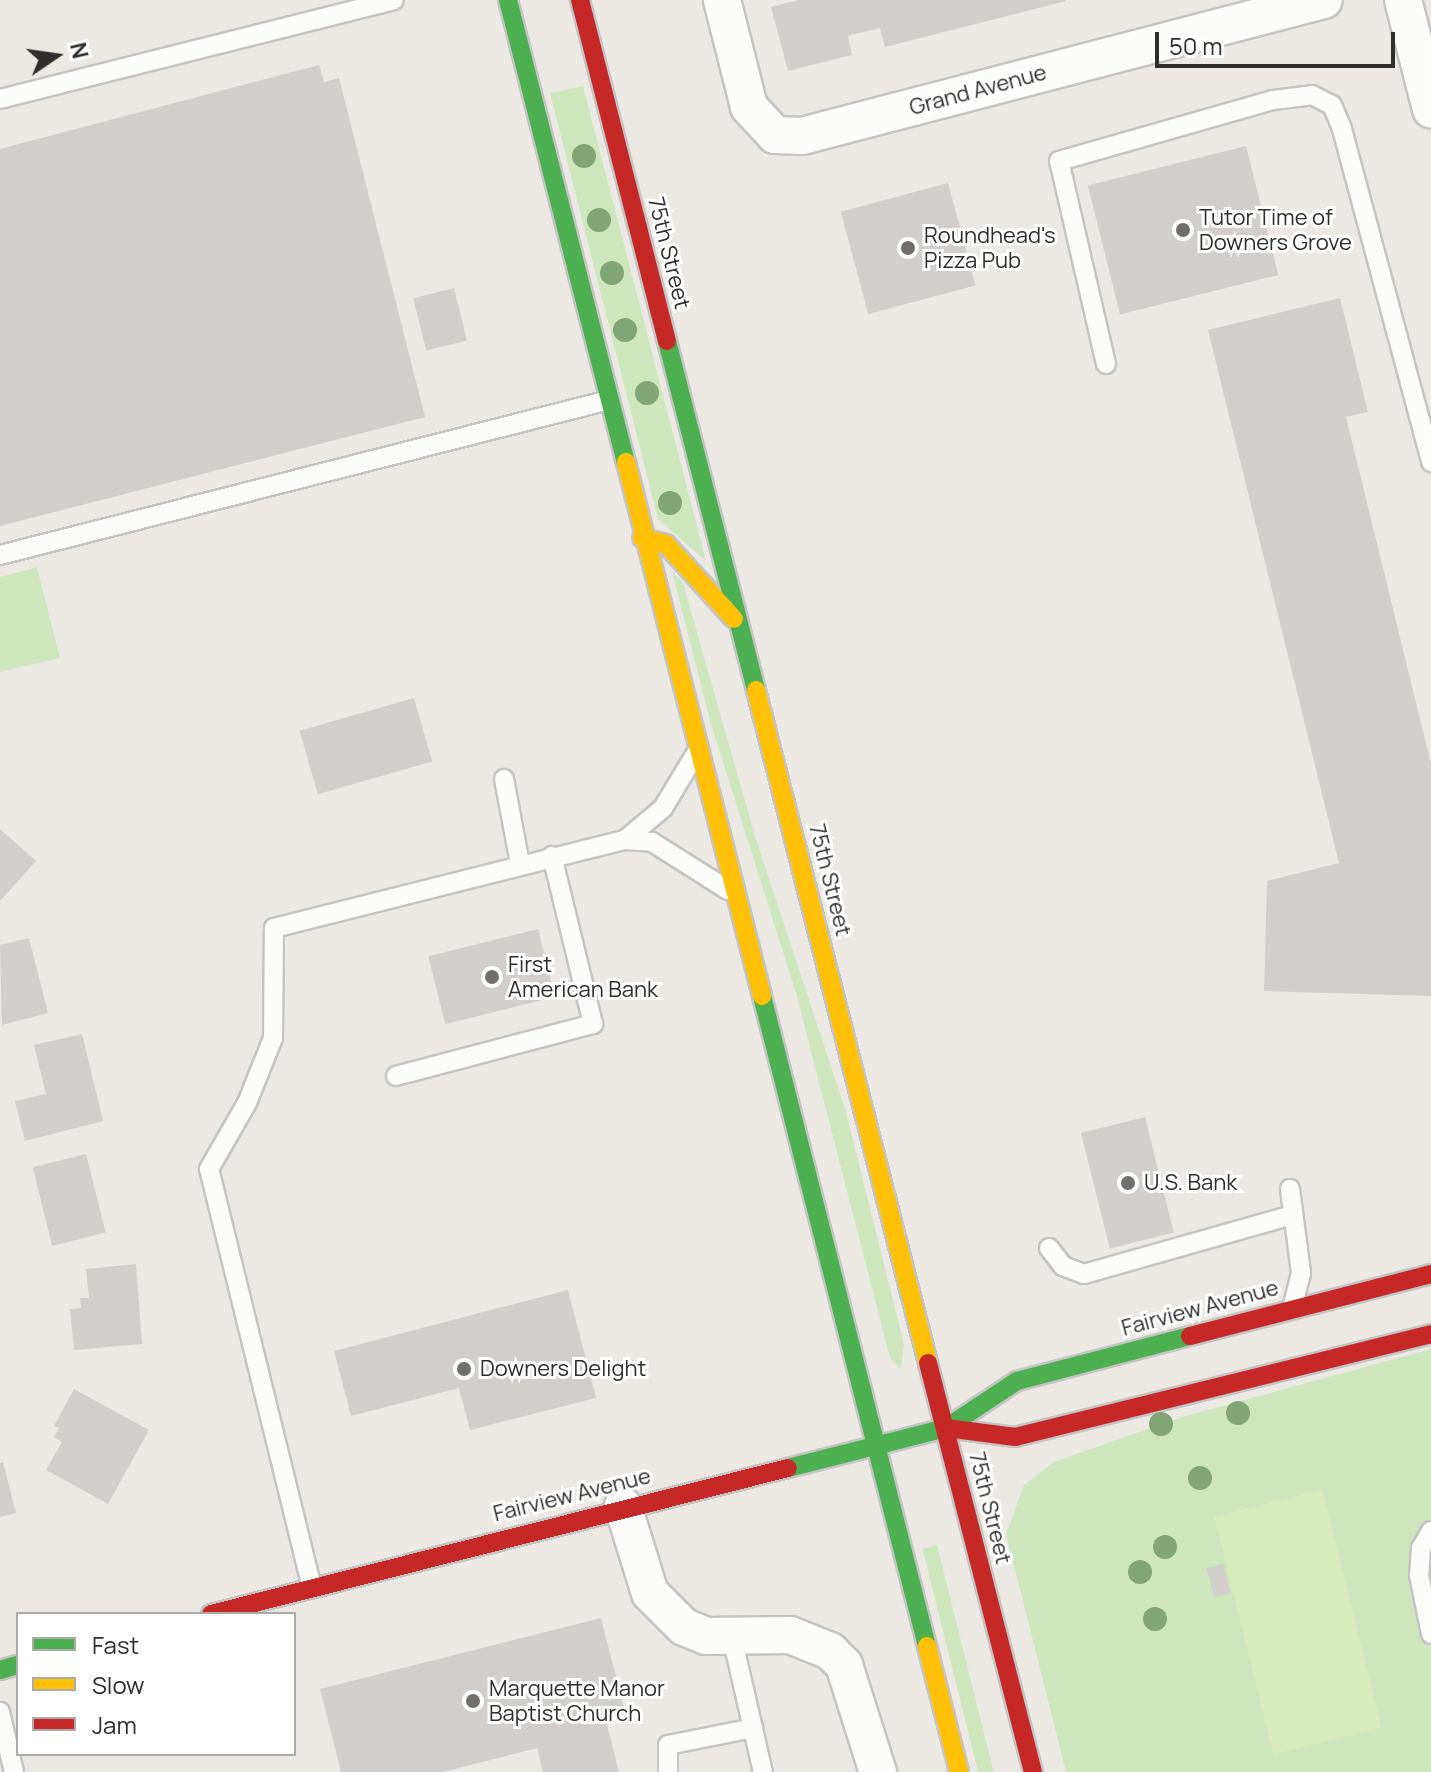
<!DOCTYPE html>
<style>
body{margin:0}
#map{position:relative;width:1431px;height:1772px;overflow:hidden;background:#ece8e4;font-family:Manrope,sans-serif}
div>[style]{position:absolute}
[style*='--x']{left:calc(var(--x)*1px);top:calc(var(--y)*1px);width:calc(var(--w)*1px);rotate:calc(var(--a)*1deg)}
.green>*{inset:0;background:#cee6be;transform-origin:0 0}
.pitch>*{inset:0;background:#d9eabb;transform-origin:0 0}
.building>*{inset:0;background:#d1cecb;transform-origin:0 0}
.roads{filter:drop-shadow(2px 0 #c5c4c5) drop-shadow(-2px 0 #c5c4c5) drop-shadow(0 2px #c5c4c5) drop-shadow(0 -2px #c5c4c5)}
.lane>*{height:18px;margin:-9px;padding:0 9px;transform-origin:9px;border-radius:9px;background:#fcfcfb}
.street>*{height:36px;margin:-18px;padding:0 18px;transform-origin:18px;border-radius:18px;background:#fcfcfb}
.fast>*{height:18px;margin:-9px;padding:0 9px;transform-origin:9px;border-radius:9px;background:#4caf50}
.slow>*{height:18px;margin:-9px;padding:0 9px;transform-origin:9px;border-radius:9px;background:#ffc107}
.jam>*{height:18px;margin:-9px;padding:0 9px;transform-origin:9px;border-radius:9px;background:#c62828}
.trees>*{width:24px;height:24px;margin:-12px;border-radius:50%;background:#82a575}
.dots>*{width:22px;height:22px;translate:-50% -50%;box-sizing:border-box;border:4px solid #fff;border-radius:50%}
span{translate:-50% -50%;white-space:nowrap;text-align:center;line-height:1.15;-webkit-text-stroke:6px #fff;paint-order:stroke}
.street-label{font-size:22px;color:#2e2e2e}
.poi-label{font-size:22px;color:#2e2e2e}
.left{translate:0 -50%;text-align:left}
.legend{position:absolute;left:16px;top:1612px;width:280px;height:144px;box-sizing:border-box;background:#fff;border:2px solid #ababab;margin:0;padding:10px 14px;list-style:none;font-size:24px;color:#2e2e2e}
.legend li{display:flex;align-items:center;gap:16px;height:40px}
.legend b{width:40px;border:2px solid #ababab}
.north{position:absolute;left:16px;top:16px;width:80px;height:80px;-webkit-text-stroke:6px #fff;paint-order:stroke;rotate:77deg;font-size:22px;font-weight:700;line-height:32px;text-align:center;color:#2e2e2e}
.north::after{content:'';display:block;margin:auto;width:28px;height:36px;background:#2e2e2e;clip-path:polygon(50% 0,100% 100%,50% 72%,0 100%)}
.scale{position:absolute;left:1155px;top:32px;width:240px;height:36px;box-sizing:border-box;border:4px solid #2e2e2e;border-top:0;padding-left:10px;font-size:24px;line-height:28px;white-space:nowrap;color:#2e2e2e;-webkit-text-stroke:6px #fff;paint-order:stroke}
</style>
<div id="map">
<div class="green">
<i style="clip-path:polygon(583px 86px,706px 561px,658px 519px,550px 93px)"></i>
<i style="clip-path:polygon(37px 567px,60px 658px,0 672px,0 577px)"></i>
<i style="clip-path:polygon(672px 571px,683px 583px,755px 836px,846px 1112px,904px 1344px,901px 1369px,890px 1358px,796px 993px,710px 721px)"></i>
<i style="clip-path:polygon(1431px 1349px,1431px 1772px,1066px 1772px,1006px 1534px,1024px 1485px,1054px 1462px,1182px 1417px)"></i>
<i style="left:937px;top:1545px;width:234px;height:15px;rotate:76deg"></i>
</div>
<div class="pitch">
<i style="left:1322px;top:1490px;width:245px;height:111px;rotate:76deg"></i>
</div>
<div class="building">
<i style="clip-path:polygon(799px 0,1066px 0,1066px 1px,885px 47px,880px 28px,848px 36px,852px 55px,788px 71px,771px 7px)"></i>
<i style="clip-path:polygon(319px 65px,324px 82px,339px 78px,425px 417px,0 526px,0 149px)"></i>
<i style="left:1246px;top:146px;width:133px;height:163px;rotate:76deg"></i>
<i style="left:948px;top:183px;width:106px;height:111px;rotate:75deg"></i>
<i style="left:454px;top:288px;width:54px;height:42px;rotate:76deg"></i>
<i style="clip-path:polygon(1340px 298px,1368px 412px,1346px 417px,1431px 764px,1431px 996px,1264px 991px,1267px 881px,1339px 863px,1208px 330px)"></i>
<i style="left:414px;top:698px;width:66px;height:119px;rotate:74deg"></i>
<i style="clip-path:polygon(0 829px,36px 861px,0 901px)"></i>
<i style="left:538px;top:929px;width:70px;height:113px;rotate:76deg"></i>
<i style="clip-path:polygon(29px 938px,48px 1013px,2px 1025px,0 945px)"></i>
<i style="clip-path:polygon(82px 1034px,103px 1121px,25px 1141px,15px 1101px,46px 1094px,34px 1045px)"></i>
<i style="left:1145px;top:1117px;width:119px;height:66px;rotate:76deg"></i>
<i style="left:86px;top:1154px;width:81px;height:55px;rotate:76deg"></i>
<i style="clip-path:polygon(136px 1264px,142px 1344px,74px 1350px,70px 1309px,81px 1308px,80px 1298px,89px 1298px,86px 1269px)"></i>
<i style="clip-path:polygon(568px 1290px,596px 1398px,470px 1430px,459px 1388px,351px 1416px,334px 1351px)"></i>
<i style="clip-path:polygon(74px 1389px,149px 1430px,108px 1504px,46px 1470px,62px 1442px,54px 1437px,59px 1428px,54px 1426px)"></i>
<i style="clip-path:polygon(3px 1462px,16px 1513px,0 1517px,0 1463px)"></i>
<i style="left:1223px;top:1564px;width:30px;height:17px;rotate:75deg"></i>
<i style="clip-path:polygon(601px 1618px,625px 1712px,605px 1717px,619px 1772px,543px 1772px,537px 1748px,443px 1772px,341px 1772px,320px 1689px)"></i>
</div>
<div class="roads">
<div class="lane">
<i style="--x:0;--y:99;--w:406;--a:-14.1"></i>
<i style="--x:1106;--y:364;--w:208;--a:-103"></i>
<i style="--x:1059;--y:161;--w:223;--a:-15.9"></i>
<i style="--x:1273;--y:100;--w:39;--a:-7"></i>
<i style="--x:1312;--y:95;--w:22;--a:27"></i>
<i style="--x:1332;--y:105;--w:26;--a:67"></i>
<i style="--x:1342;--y:129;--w:345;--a:75"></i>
<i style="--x:0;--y:555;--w:628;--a:-14.28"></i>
<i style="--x:504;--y:779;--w:86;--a:79.3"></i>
<i style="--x:625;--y:840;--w:50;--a:-40.1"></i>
<i style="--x:663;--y:808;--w:62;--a:-58.9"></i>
<i style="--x:396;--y:1076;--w:204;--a:-14.8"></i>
<i style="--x:593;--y:1024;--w:173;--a:-103.7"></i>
<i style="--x:1290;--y:1189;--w:85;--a:82.5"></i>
<i style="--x:1301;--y:1273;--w:36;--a:104"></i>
<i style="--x:1049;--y:1248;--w:23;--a:52"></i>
<i style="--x:1063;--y:1266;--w:22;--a:21"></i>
<i style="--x:1084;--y:1274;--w:216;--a:-15.8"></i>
<i style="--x:1431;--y:1531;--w:20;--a:120"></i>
<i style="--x:1421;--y:1548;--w:27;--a:94"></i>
<i style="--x:1419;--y:1575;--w:60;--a:78.5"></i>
<i style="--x:312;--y:1588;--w:431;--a:-103.8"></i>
<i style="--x:209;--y:1169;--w:76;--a:-60.1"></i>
<i style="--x:247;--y:1103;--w:70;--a:-68.2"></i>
<i style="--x:273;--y:1038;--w:110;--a:-89.5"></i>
<i style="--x:274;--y:928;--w:362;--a:-14.1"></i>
<i style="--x:625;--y:840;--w:27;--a:4"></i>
<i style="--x:652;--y:842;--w:90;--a:32.3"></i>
<i style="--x:732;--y:1637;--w:139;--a:77.1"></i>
<i style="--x:0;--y:1712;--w:62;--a:76.9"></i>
<i style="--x:668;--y:1772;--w:27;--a:-90"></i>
<i style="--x:668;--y:1745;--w:87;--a:-11.3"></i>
</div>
<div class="street">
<i style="--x:722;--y:0;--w:110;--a:75.8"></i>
<i style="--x:749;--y:107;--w:38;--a:47"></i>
<i style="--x:775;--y:135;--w:27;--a:2"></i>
<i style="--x:802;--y:136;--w:539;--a:-14.6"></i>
<i style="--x:1403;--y:0;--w:113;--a:75.6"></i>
<i style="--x:623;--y:1506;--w:91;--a:72.8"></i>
<i style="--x:650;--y:1593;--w:48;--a:45"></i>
<i style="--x:684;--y:1627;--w:24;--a:22"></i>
<i style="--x:706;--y:1636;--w:84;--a:-0.7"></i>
<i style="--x:790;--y:1635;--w:43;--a:21.8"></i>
<i style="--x:830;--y:1651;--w:20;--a:45"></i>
<i style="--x:844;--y:1665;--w:112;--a:72.4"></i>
</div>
<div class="fast">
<i style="--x:508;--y:0;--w:477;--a:75.7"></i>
<i style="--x:667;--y:341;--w:360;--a:75.7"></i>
<i style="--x:762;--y:996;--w:671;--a:75.76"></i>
<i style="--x:788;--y:1468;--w:163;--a:-14.2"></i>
<i style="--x:946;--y:1428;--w:85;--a:-33.5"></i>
<i style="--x:1017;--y:1381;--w:179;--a:-14.6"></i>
<i style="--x:0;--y:1670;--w:19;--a:-16"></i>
</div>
<div class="slow">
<i style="--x:626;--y:462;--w:551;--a:75.71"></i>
<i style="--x:642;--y:538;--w:25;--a:14"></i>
<i style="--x:666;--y:544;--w:101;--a:47.8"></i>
<i style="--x:756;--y:690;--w:695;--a:75.66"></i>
<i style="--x:927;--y:1646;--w:130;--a:75.7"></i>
</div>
<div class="jam">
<i style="--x:580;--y:0;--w:352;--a:75.7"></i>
<i style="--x:1190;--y:1336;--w:249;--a:-14.4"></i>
<i style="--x:928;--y:1363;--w:422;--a:75.6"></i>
<i style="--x:946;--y:1428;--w:70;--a:7.4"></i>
<i style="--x:1015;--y:1437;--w:429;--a:-13.9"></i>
<i style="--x:211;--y:1614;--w:595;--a:-14.2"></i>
</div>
</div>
<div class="trees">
<i style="left:584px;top:156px"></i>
<i style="left:599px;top:220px"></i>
<i style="left:612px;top:273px"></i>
<i style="left:625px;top:330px"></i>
<i style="left:647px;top:393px"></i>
<i style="left:670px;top:503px"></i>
<i style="left:1238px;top:1413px"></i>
<i style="left:1161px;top:1424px"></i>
<i style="left:1200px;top:1478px"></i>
<i style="left:1165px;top:1547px"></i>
<i style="left:1140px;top:1572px"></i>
<i style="left:1155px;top:1619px"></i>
</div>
<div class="dots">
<i style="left:1183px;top:230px;background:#706f6e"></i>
<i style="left:908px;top:248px;background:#706f6e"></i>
<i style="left:492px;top:977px;background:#706f6e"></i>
<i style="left:1128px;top:1183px;background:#706f6e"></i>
<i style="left:464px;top:1369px;background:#706f6e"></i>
<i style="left:473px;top:1701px;background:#706f6e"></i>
</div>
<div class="street-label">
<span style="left:978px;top:90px;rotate:-15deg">Grand Avenue</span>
<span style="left:669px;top:253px;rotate:76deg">75th Street</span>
<span style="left:830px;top:880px;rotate:76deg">75th Street</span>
<span style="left:1200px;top:1308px;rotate:-15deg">Fairview Avenue</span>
<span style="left:572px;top:1495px;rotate:-14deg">Fairview Avenue</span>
<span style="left:990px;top:1508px;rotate:76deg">75th Street</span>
</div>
<div class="poi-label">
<span class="left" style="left:1199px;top:230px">Tutor Time of<br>Downers Grove</span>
<span class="left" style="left:924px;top:248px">Roundhead's<br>Pizza Pub</span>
<span class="left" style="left:508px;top:977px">First<br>American Bank</span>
<span class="left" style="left:1144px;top:1183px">U.S. Bank</span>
<span class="left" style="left:480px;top:1369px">Downers Delight</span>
<span class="left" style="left:489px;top:1701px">Marquette Manor<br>Baptist Church</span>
</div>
<ul class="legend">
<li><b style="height:10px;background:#4caf50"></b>Fast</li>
<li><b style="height:10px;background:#ffc107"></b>Slow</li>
<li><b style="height:10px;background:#c62828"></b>Jam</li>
</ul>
<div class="north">N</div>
<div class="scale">50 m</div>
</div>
